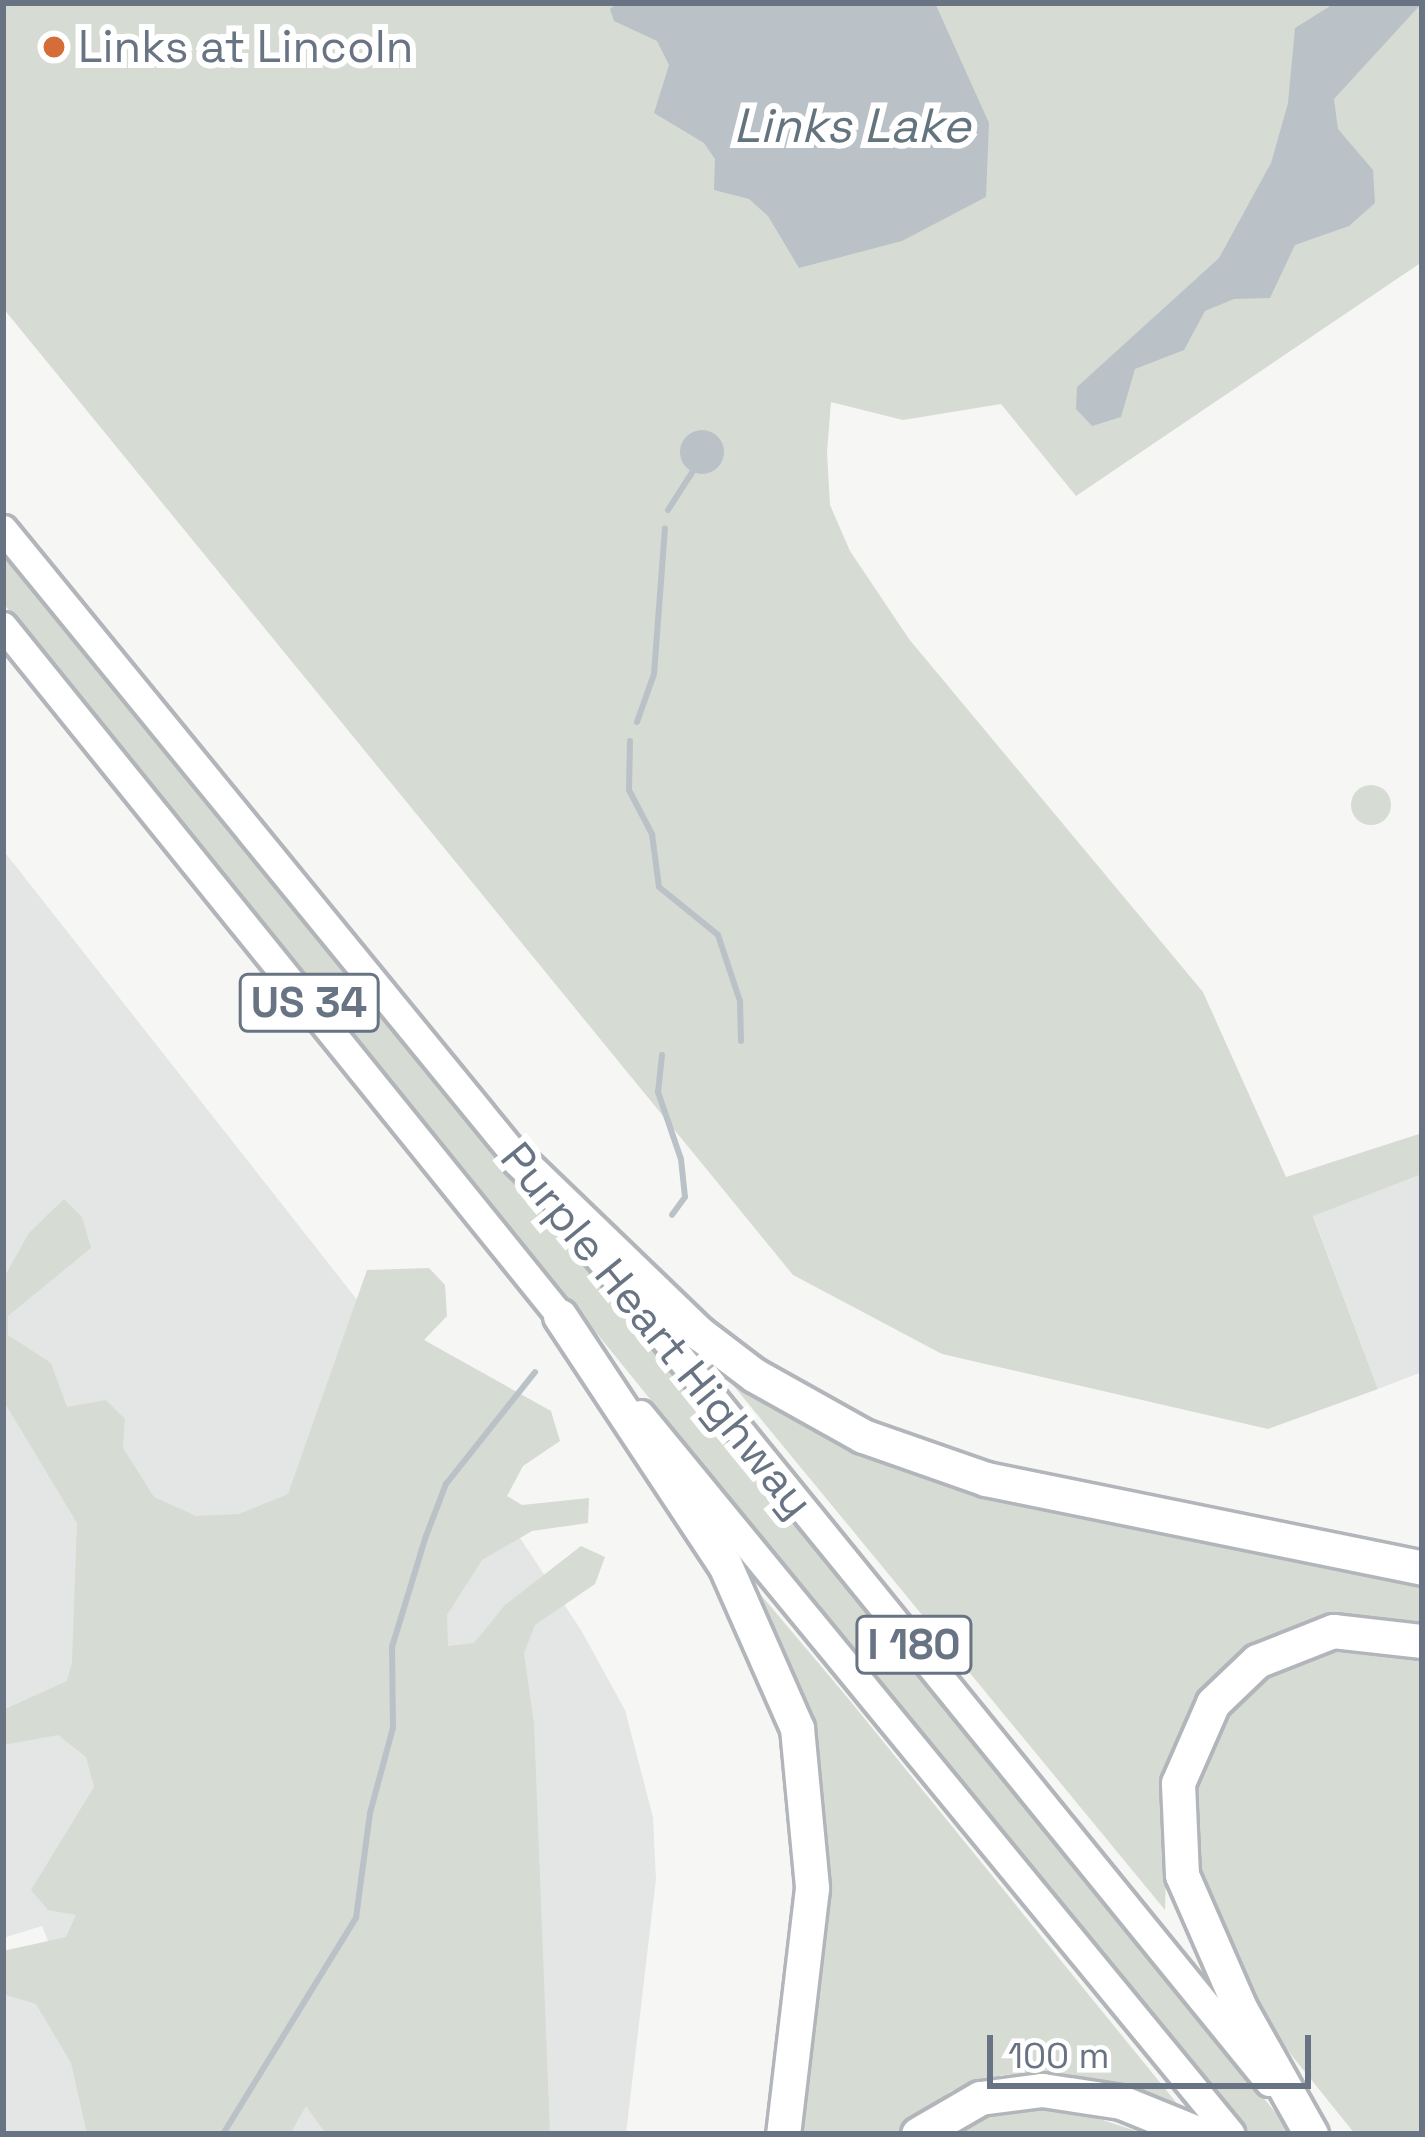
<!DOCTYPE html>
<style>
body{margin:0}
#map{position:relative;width:1425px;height:2137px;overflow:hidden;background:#f6f7f4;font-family:"Space Grotesk",sans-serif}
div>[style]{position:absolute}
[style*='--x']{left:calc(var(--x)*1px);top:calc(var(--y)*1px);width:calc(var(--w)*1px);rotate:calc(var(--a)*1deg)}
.built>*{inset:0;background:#e4e6e5}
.green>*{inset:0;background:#d6dbd4}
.round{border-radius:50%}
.water>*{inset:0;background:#bac2c8}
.stream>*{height:6px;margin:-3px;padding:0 3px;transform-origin:3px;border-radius:3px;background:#bac2c8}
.roads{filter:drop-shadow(3px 0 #b2b5ba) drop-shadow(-3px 0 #b2b5ba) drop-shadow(0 3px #b2b5ba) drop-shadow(0 -3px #b2b5ba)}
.major>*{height:27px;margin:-13.5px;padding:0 13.5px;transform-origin:13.5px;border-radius:13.5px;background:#fff}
.highway>*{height:33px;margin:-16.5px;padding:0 16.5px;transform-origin:16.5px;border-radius:16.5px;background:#fff}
.dots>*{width:33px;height:33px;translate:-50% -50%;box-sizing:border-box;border:6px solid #fff;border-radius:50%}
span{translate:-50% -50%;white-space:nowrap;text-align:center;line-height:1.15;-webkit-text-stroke:12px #fff;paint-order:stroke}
.shield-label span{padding:3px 9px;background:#fff;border:3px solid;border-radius:9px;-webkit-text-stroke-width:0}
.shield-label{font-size:42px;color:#687483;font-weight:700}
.poi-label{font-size:45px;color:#687483}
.left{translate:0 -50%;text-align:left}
.street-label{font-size:45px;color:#687483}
.water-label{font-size:48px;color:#64747f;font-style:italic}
.frame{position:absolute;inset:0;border:6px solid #687483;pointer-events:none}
.scale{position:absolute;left:987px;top:2035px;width:324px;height:54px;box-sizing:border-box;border:6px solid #687483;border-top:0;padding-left:15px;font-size:36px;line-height:42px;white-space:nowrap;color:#687483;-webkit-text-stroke:9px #fff;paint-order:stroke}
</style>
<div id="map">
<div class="built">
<i style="clip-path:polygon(3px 850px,388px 1339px,581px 1630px,625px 1710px,653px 1817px,656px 1879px,626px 2134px,3px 2134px,3px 1988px,60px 1970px,42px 1926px,3px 1938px)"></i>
<i style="clip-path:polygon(1422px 1174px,1422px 1372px,1378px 1389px,1313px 1215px)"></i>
</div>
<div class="green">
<i style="clip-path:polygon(3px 3px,1422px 3px,1422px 262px,1076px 496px,1001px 404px,903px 420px,831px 402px,827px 452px,830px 505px,850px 551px,909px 639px,1203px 992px,1286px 1177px,1422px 1133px,1422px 1174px,1313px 1216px,1378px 1389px,1268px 1429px,942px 1354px,793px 1275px,3px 308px)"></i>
<i style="clip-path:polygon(3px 550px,1293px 2134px,1249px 2134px,833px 1624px,3px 603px)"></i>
<i class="round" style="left:1351px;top:785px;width:40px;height:40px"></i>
<i style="clip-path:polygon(64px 1199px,82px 1217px,91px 1248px,8px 1316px,8px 1335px,51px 1363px,67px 1407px,106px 1400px,125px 1419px,123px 1448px,154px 1497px,196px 1516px,239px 1514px,288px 1494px,367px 1270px,429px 1268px,445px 1285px,447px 1316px,424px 1340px,551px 1411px,560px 1441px,523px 1466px,507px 1496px,522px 1505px,589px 1498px,588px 1523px,532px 1531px,482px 1560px,447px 1615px,448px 1646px,474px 1643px,505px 1605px,581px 1546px,605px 1557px,595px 1584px,535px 1625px,524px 1653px,534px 1724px,550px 2134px,326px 2134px,306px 2106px,290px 2134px,87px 2134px,71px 2063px,36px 2004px,3px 1994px,3px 1951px,66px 1937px,76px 1915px,48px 1910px,31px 1890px,94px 1787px,86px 1757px,58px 1735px,3px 1745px,3px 1710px,67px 1681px,72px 1662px,77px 1523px,3px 1400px,3px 1279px,29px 1233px)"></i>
<i style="clip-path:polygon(709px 1356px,865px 1446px,1422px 1572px,1422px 1626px,1339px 1617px,1295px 1627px,1250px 1650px,1215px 1681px,1186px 1721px,1169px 1770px,1165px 1910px)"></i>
<i style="clip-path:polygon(760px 1594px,847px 1697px,1201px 2133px,1109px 2084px,1054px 2072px,1002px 2075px,951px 2091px,895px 2134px,790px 2134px,818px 1890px)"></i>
<i style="clip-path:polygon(1327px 1644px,1422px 1656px,1422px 2134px,1355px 2134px,1264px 2021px,1262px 2005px,1228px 1959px,1189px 1846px,1190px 1795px,1213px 1724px,1250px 1679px)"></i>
<i style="clip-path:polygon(1007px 2103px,1059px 2106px,1146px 2134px,935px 2134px)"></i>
</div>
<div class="water">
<i style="clip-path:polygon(618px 3px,935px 3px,989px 123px,986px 197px,902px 241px,799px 268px,768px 216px,749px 199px,714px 190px,715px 159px,704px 143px,654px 113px,669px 65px,657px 41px,614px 21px,610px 9px)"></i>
<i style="clip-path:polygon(1335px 3px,1422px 3px,1334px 99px,1338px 129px,1373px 170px,1375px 203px,1349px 226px,1295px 245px,1270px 298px,1234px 299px,1205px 311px,1184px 350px,1135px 369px,1121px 417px,1092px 426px,1076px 409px,1077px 387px,1219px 258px,1271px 163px,1288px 103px,1295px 28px)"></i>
<i class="round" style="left:680px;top:430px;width:44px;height:44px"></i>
</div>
<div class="stream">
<i style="--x:668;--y:510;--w:50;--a:-57.3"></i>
<i style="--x:637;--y:722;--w:51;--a:-70.5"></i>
<i style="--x:654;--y:674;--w:146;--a:-85.7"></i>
<i style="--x:630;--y:741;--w:49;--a:91.2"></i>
<i style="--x:629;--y:790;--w:50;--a:62.4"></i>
<i style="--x:652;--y:834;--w:53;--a:82.5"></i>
<i style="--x:659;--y:887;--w:76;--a:39.1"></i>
<i style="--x:718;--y:935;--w:70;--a:71.6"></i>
<i style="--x:740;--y:1001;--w:40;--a:88.6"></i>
<i style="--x:662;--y:1055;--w:37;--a:96"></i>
<i style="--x:658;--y:1092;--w:71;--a:71.1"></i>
<i style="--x:681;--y:1159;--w:38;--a:84"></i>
<i style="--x:685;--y:1197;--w:22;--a:126"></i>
<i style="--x:223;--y:2134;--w:254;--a:-58.4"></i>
<i style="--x:356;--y:1918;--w:106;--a:-82.4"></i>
<i style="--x:370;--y:1813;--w:88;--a:-74.9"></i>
<i style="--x:393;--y:1728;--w:81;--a:-90.7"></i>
<i style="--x:392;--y:1647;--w:116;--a:-73"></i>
<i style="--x:426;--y:1536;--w:56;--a:-69"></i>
<i style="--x:446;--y:1484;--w:143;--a:-51.5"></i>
</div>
<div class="roads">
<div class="major">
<i style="--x:3;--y:529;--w:828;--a:50.73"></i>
<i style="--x:3;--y:626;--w:902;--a:51.07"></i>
<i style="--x:582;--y:1237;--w:1089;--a:50.89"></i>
<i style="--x:640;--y:1414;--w:931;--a:50.62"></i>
</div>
<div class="highway">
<i style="--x:517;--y:1158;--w:254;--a:43.9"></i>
<i style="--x:700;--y:1334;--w:68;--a:37.2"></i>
<i style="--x:754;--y:1375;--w:125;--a:29.2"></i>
<i style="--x:863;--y:1436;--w:130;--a:19.3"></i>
<i style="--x:986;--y:1479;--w:445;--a:11.5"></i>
<i style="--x:560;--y:1316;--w:299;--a:56.5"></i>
<i style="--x:725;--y:1565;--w:178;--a:66.2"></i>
<i style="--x:797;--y:1728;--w:161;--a:84.6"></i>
<i style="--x:812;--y:1888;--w:248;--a:96.7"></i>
<i style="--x:918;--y:2134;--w:72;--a:-30.1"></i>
<i style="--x:980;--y:2098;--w:63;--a:-7.4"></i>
<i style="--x:1042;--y:2090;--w:80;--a:8.6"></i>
<i style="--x:1121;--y:2102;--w:85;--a:22.1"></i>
<i style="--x:1311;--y:2134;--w:142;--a:-119.4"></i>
<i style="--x:1241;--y:2010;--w:147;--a:-113.6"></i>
<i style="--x:1182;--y:1875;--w:92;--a:-92.5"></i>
<i style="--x:1178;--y:1783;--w:87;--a:-66.4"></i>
<i style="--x:1213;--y:1703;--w:61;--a:-43.7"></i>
<i style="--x:1257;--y:1661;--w:82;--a:-21.5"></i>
<i style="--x:1333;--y:1631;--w:90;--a:6.4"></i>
</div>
</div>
<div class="dots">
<i style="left:54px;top:47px;background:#d46d37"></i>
</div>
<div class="shield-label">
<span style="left:309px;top:1003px">US 34</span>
<span style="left:914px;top:1645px">I 180</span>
</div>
<div class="poi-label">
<span class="left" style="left:78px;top:47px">Links at Lincoln</span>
</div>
<div class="street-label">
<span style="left:657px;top:1330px;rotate:51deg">Purple Heart Highway</span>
</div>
<div class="water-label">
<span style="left:852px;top:126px">Links Lake</span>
</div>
<div class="frame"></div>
<div class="scale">100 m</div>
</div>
